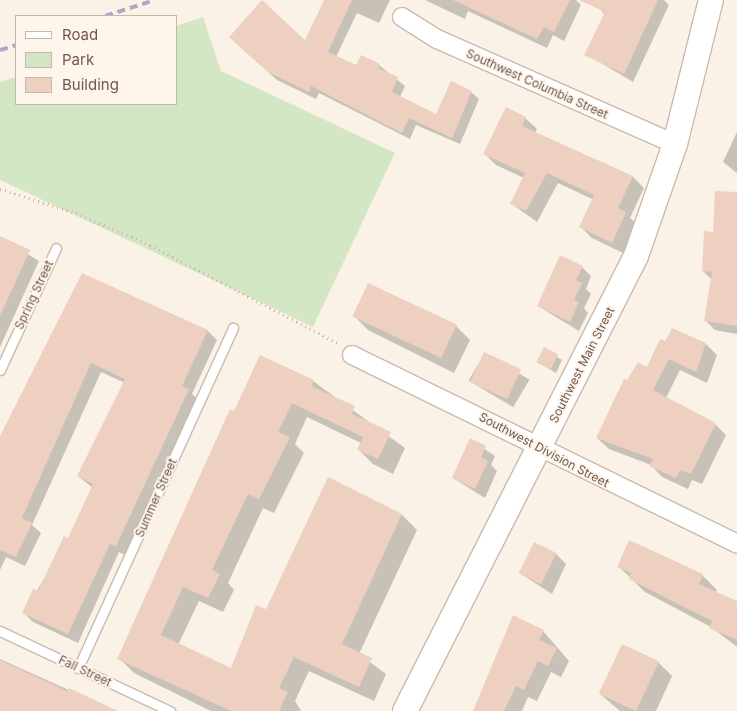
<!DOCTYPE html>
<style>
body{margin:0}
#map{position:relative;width:737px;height:711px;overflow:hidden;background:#faf2e6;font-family:Inter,sans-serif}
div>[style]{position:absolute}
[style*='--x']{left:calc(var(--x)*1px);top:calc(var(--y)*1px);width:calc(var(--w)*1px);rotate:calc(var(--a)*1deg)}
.green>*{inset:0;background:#d4e7c5}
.shadow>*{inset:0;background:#0003;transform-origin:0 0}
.building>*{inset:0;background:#eed0c0;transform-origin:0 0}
.path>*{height:3px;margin-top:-1.5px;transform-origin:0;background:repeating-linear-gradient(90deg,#d2b3a3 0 1px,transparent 0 5px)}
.roads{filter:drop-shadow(1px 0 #cbb9ad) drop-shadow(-1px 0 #cbb9ad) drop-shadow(0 1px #cbb9ad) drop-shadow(0 -1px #cbb9ad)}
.lane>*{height:9px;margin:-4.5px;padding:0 4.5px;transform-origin:4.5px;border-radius:4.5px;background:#fff}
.street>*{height:18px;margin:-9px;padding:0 9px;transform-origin:9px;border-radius:9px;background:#fff}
.secondary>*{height:24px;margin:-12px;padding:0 12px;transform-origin:12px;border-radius:12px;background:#fff}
.rail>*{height:4px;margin-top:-2px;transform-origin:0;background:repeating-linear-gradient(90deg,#b4a5c3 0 8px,transparent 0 13px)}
span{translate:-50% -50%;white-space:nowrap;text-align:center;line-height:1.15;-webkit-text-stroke:4px #fef6ec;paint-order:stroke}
.street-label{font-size:12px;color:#72584d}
.legend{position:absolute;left:15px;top:15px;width:162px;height:90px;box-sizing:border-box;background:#fef6ec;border:1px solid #c6b7ac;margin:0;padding:6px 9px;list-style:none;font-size:15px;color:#72584d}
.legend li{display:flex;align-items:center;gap:10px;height:25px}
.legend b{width:25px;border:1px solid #c6b7ac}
</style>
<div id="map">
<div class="green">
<i style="clip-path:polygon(203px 17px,221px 71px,395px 153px,313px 327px,0 180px,0 82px,16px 77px,16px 104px,176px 104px,176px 26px)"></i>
</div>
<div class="shadow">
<i style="clip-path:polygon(337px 0,390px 0,379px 23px,357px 13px,336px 57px,356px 67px,379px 65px,405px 86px,400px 97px,437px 116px,471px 92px,479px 99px,460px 144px,416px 125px,410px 139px,319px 93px,316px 99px,277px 80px,238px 45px,306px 42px)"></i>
<i style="clip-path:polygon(576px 0,581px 5px,564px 41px,553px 35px,547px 48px,468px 11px,465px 19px,425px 0)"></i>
<i style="clip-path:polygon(603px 0,664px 0,669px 5px,633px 82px,586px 54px,605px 15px,599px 8px)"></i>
<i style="clip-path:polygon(525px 118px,537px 129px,535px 133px,633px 177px,644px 188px,630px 218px,637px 224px,623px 253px,592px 238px,581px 227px,594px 200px,558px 183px,537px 222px,512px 204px,524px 178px,496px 165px,485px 154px)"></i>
<i style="clip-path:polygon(737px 132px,737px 173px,723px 162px)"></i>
<i style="clip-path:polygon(737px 193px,737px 334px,715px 330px,706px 321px,712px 280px,703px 271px,714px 234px)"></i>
<i style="clip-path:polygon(0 237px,39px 261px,0 347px)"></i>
<i style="clip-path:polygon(582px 267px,591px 276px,586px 289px,591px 294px,584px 308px,588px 313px,579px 331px,538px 306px)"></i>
<i style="clip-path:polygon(82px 275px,208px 331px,217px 340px,192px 394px,198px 399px,125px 555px,119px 552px,78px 643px,33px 622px,23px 612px,69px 540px,93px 488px,78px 476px,125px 383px,101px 372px,32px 525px,41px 533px,25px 566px,6px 557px,0 570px,0 445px)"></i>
<i style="clip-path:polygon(354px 316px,456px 326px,470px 340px,454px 373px,368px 330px)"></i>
<i style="clip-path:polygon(673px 329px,706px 344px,717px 355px,707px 383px,680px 370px,666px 398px,715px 424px,726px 435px,702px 484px,692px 480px,688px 489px,662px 477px,651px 465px,609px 449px,597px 438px,628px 382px,648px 369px)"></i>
<i style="clip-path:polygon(544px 349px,562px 360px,556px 373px,538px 362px)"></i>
<i style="left:485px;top:353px;width:52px;height:32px;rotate:31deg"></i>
<i style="clip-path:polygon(313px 381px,405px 448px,393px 474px,373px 464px,358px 449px,361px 443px,307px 417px,295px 444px,304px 453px,274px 513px,263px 508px,228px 583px,234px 590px,223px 612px,199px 601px,178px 645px,232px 670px,267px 611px,329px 478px,402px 515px,417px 530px,359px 654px,386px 674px,374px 701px,309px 671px,295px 701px,301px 711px,211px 711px,134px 673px,119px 658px,235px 412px)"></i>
<i style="clip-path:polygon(471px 440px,495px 456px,491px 465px,497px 471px,485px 498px,453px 478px)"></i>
<i style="clip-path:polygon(630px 542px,702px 575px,717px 590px,715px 594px,737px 605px,737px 647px,711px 627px,645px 592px,618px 566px)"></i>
<i style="clip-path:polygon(556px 554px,566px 564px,552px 594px,521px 574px)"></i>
<i style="clip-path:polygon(543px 631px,569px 661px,561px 677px,551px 672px,537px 701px,528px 697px,522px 711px,474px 711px)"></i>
<i style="clip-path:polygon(0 659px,104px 706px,113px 711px,0 711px)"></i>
<i style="clip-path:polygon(658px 662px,672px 676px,656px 711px,620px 711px,600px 694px)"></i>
</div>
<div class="building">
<i style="clip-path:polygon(262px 0,305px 40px,324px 0,352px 0,328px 52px,356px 65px,361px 55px,380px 64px,378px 68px,398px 77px,392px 92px,436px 114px,451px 81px,472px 91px,452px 138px,409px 118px,402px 133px,311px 86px,309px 92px,268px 72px,229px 37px)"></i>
<i style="clip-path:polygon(453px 0,570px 0,554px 32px,544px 27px,537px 39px)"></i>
<i style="clip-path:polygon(579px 0,658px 0,624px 74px,584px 55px,605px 12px)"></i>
<i style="clip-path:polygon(506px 107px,526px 117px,522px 126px,633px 176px,618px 208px,626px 212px,612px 243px,579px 227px,594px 195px,547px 173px,526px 211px,510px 204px,525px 173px,483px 154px)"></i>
<i style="clip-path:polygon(715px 191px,737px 192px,737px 326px,704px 321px,712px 272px,702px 271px,704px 231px,713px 232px)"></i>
<i style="clip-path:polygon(0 236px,30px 250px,0 316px)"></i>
<i style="clip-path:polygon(560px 255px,583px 266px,576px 280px,582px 283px,574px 300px,579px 302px,570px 322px,537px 306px)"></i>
<i style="clip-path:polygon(82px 273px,208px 330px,182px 386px,189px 389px,116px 546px,110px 544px,68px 634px,22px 613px,33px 589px,38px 591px,64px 536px,68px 538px,93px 484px,77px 476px,125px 379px,91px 363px,22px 518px,32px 523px,16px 557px,0 550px,0 436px)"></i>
<i style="left:368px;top:283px;width:98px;height:37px;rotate:25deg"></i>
<i style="clip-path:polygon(672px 328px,706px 343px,696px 372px,669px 359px,653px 390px,716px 423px,691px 474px,680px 470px,676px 478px,649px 466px,653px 459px,596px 438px,624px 379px,627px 380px,638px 362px,647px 367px,660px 339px,666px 341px)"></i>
<i style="left:544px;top:347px;width:16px;height:17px;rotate:27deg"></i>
<i style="left:484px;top:352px;width:41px;height:33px;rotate:25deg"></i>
<i style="clip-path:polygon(260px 355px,314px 380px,311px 386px,355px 406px,352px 414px,391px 432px,378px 459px,357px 450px,363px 437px,292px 403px,278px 432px,290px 437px,259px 499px,248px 494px,212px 570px,220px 574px,208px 598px,183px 587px,161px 635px,231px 668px,256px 605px,266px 609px,328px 477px,402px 514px,342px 644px,372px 658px,359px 687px,294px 657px,279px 688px,288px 692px,279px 711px,231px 711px,117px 659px,230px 409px,234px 411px)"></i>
<i style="clip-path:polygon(470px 438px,486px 446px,481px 457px,488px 461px,475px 489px,452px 478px)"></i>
<i style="clip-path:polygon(629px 540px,703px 574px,699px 584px,737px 601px,737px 640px,709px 628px,712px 621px,629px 579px,631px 573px,617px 567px)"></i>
<i style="left:534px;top:542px;width:25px;height:35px;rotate:26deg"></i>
<i style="clip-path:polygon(513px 615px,544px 630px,539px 640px,557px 648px,548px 666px,538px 661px,524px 690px,516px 686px,504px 711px,473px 711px)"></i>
<i style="left:622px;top:644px;width:41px;height:55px;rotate:25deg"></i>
<i style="clip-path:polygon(0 660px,67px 691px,69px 688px,118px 711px,0 711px)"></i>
</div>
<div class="path">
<i style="--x:0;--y:189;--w:80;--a:17.5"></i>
<i style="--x:76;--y:213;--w:81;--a:23.4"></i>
<i style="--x:150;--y:245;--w:213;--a:27.6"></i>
</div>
<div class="roads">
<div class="lane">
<i style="--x:0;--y:370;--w:134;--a:-65.3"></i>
<i style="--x:0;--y:631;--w:188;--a:25.2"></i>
<i style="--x:78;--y:668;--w:374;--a:-65.5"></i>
</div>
<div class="street">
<i style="--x:402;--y:17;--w:41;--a:32.2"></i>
<i style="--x:437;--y:39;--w:260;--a:23.8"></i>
<i style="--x:352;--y:355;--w:429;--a:26.1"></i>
</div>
<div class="secondary">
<i style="--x:405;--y:711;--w:510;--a:-63.08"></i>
<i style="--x:636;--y:256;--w:119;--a:-70.8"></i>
<i style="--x:675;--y:144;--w:148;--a:-76"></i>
</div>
</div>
<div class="rail">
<i style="--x:105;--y:16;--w:52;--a:-17.7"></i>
<i style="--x:0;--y:50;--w:17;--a:-17"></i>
</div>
<div class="street-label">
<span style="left:537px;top:84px;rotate:24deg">Southwest Columbia Street</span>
<span style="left:34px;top:295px;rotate:-65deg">Spring Street</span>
<span style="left:582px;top:365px;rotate:-63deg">Southwest Main Street</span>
<span style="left:544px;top:450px;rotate:28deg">Southwest Division Street</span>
<span style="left:156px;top:498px;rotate:-66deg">Summer Street</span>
<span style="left:85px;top:671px;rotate:25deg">Fall Street</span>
</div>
<ul class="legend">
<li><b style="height:6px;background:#fff"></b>Road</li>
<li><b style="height:14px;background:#d4e7c5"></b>Park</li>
<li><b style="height:14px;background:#eed0c0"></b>Building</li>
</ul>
</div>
